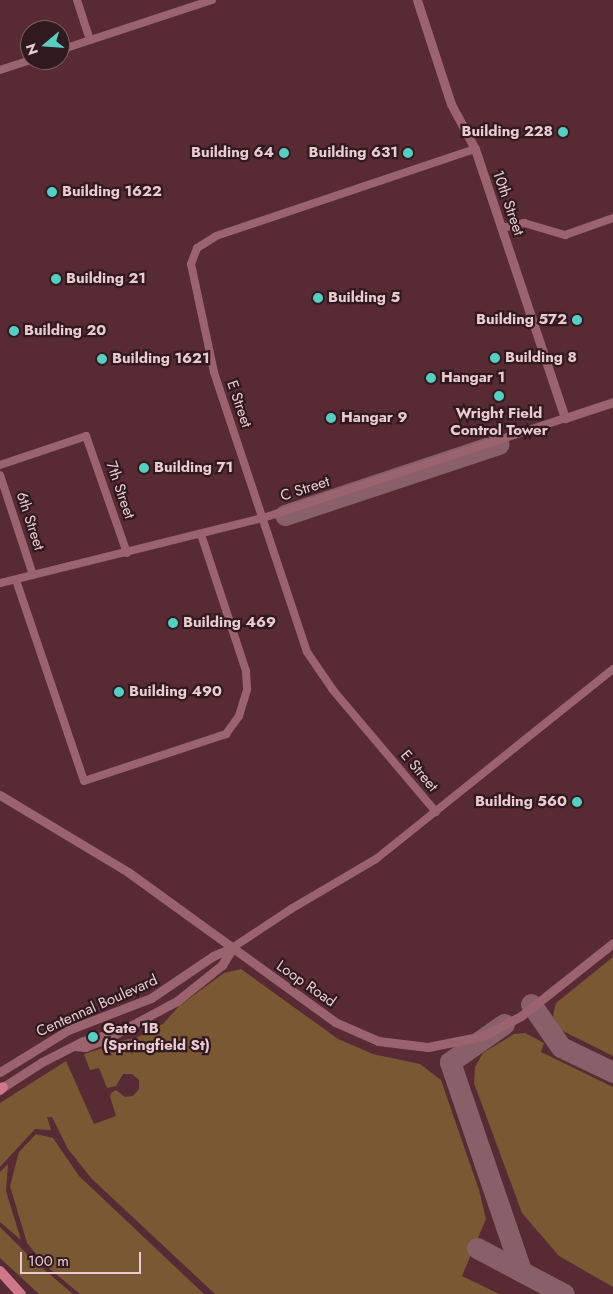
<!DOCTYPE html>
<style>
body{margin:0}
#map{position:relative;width:613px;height:1294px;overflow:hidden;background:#582a34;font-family:Jost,sans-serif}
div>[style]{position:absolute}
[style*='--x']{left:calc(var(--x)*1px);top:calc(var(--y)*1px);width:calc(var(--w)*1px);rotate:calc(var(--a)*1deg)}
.green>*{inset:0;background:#7a5833}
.taxiway>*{height:21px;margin:-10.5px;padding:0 10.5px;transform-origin:10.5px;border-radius:10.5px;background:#896069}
.minor>*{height:8px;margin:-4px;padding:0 4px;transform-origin:4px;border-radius:4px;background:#9b636e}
.tertiary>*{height:9px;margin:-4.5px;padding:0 4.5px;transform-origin:4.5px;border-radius:4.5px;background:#9b636e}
.secondary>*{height:10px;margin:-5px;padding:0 5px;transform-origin:5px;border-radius:5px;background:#d0788b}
.dots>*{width:14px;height:14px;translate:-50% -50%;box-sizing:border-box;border:2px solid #301a1f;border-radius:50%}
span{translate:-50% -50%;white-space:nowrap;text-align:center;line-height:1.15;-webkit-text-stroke:4.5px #301a1f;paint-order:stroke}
.poi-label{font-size:15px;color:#e9cbd0;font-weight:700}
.right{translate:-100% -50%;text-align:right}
.left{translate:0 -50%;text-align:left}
.street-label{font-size:15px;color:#e9cbd0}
.north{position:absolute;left:20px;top:20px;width:50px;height:50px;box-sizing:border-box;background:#301a1f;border:1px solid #7a6166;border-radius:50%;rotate:252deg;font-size:14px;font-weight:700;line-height:20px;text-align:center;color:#e9cbd0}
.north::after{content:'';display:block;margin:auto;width:18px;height:22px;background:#56cec2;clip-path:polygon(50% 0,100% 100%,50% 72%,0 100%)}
.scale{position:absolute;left:20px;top:1252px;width:121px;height:22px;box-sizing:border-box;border:2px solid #e9cbd0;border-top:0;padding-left:6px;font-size:15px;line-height:18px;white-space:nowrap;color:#e9cbd0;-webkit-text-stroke:4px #301a1f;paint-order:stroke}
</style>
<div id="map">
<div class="green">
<i style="clip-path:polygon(613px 957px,613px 1056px,559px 1029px,553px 1016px,556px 1003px)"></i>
<i style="clip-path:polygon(241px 969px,338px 1039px,373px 1054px,420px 1064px,441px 1080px,479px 1190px,486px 1219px,462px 1276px,499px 1294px,215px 1294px,92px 1179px,68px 1149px,52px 1117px,47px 1117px,51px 1130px,35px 1129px,0 1167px,0 1103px,66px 1061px,94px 1124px,116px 1116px,110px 1096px,112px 1092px,116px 1090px,125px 1097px,133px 1096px,139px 1089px,139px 1080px,132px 1074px,123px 1074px,116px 1086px,107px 1088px,99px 1068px,90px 1070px,84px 1054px,103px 1048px,105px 1043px,136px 1038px,163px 1024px,179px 1006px,224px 973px)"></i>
<i style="clip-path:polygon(525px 1033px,544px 1043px,541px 1052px,613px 1087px,613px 1287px,559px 1256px,522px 1213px,474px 1083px,475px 1067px,483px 1053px,514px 1034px)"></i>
<i style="clip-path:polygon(36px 1134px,53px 1138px,79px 1176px,204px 1294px,80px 1294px,45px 1265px,27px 1243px,10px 1186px,19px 1152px)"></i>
<i style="clip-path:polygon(8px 1164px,6px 1191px,21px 1240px,0 1222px,0 1172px)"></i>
<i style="clip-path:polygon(0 1227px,34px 1261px,73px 1294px,39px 1294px,0 1258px)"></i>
</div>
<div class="taxiway">
<i style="--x:285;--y:515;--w:225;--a:-18.4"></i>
<i style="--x:531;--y:1004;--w:52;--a:55.1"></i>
<i style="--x:561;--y:1047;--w:58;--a:25.7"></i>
<i style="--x:504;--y:1024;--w:66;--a:144.9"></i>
<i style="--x:450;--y:1062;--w:221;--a:71.2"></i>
<i style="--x:477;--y:1248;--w:98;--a:27.9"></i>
</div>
<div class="minor">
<i style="--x:77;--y:0;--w:42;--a:72"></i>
<i style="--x:60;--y:50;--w:160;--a:-18.2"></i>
<i style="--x:0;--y:70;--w:33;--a:-18"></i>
<i style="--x:502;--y:228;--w:23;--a:-13"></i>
<i style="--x:524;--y:223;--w:43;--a:16.3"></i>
<i style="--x:565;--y:235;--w:51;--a:-19.5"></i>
<i style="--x:0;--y:465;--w:91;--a:-18.6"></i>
<i style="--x:86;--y:436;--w:124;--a:70.7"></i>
<i style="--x:0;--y:475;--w:105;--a:71.7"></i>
<i style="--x:16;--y:580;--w:212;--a:71.3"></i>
<i style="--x:84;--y:781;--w:150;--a:-18.3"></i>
<i style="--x:226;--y:734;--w:22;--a:-54"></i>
<i style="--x:239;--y:716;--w:28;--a:-73"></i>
<i style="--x:247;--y:689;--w:18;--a:-93"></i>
<i style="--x:246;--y:671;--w:144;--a:-108.2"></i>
<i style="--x:0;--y:583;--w:271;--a:-13.9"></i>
<i style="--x:263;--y:518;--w:318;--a:-18.3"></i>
<i style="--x:436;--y:812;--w:160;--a:-130.2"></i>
<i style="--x:333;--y:690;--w:46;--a:-124.4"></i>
<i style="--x:307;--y:652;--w:295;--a:-108.4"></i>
<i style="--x:214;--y:372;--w:110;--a:-102"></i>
<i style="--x:191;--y:264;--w:17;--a:-69"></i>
<i style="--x:197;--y:248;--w:22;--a:-32"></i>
<i style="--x:216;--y:236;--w:273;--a:-18.6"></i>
<i style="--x:232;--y:948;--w:71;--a:-33.5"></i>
<i style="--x:291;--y:909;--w:99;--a:-30.5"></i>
<i style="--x:376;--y:859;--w:304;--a:-38.7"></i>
</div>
<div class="tertiary">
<i style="--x:417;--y:0;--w:109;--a:71.9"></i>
<i style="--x:451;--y:104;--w:51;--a:61.9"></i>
<i style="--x:475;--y:149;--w:284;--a:71.5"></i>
<i style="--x:565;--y:418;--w:51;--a:-18.4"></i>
<i style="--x:0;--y:795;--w:149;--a:31"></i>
<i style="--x:128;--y:872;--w:256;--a:35.9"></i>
<i style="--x:335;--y:1022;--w:47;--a:23.8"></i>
<i style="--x:378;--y:1041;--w:50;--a:6.8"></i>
<i style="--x:428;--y:1047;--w:56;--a:-11.3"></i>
<i style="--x:483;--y:1036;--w:43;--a:-27.8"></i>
<i style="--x:521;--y:1016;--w:117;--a:-38.4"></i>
<i style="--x:75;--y:1046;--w:10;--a:6"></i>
<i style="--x:85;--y:1047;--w:22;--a:-21"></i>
<i style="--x:106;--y:1039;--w:81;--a:-28.2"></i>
<i style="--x:177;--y:1001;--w:58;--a:-38.7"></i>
<i style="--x:222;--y:965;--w:19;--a:-58"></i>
<i style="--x:0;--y:1072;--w:80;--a:-31.7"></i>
<i style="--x:68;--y:1030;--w:89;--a:-21.1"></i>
<i style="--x:151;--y:998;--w:75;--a:-34.1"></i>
<i style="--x:213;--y:956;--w:21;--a:-23"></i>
<i style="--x:0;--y:1089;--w:50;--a:-32.7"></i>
<i style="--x:42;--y:1062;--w:46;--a:-27.1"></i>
<i style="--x:83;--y:1041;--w:31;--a:-15"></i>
</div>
<div class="secondary">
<i style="--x:0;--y:1090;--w:4;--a:-45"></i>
<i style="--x:0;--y:1271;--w:31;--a:48"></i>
</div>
<div class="dots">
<i style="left:563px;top:132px;background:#56cec2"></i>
<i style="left:284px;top:153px;background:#56cec2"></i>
<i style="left:408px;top:153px;background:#56cec2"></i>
<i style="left:52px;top:192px;background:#56cec2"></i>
<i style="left:56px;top:279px;background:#56cec2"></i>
<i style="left:318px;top:298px;background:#56cec2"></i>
<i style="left:577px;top:320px;background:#56cec2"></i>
<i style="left:14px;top:331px;background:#56cec2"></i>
<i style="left:495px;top:358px;background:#56cec2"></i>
<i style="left:102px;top:359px;background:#56cec2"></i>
<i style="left:431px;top:378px;background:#56cec2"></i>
<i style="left:499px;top:396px;background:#56cec2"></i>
<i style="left:331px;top:418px;background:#56cec2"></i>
<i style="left:144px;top:468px;background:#56cec2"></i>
<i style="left:173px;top:623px;background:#56cec2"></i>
<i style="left:119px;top:692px;background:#56cec2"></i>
<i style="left:577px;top:802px;background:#56cec2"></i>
<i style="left:93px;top:1037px;background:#56cec2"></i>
</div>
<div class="poi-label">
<span class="right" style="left:553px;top:132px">Building 228</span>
<span class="right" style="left:274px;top:153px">Building 64</span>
<span class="right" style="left:398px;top:153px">Building 631</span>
<span class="left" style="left:62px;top:192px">Building 1622</span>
<span class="left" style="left:66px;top:279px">Building 21</span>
<span class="left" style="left:328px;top:298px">Building 5</span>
<span class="right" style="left:567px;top:320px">Building 572</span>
<span class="left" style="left:24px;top:331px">Building 20</span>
<span class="left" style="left:505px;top:358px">Building 8</span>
<span class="left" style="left:112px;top:359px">Building 1621</span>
<span class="left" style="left:441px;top:378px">Hangar 1</span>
<span style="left:499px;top:422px">Wright Field<br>Control Tower</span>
<span class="left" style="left:341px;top:418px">Hangar 9</span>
<span class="left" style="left:154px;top:468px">Building 71</span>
<span class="left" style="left:183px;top:623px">Building 469</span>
<span class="left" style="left:129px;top:692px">Building 490</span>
<span class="right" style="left:567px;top:802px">Building 560</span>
<span class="left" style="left:103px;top:1037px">Gate 1B<br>(Springfield St)</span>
</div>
<div class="street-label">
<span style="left:508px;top:203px;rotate:71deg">10th Street</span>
<span style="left:239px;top:404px;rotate:71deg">E Street</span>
<span style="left:305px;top:489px;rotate:-18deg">C Street</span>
<span style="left:120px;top:490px;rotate:71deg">7th Street</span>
<span style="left:30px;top:521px;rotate:72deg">6th Street</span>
<span style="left:419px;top:771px;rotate:50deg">E Street</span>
<span style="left:306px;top:984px;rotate:35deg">Loop Road</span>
<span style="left:97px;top:1006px;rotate:-24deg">Centennal Boulevard</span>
</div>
<div class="north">N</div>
<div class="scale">100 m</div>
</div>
